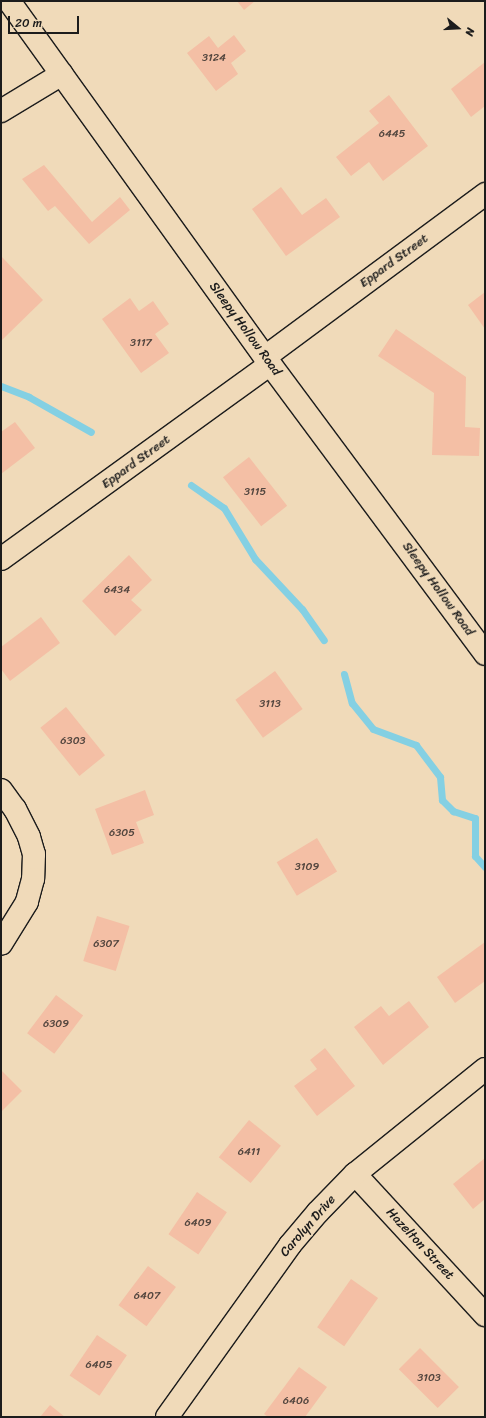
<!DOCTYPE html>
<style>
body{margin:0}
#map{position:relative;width:486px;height:1418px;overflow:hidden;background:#f0dab9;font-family:Sriracha,sans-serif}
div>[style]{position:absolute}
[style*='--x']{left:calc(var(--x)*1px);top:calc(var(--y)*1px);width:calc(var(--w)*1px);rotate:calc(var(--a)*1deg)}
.stream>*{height:7px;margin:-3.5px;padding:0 3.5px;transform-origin:3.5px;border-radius:3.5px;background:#84d0e3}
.building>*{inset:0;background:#f4bfa5;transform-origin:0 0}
.roads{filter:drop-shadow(1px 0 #1c1c1c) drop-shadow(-1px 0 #1c1c1c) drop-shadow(0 1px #1c1c1c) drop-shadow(0 -1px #1c1c1c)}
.street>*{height:22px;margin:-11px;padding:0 11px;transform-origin:11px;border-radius:11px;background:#f0dab9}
.secondary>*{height:22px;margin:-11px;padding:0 11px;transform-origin:11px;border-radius:11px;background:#f0dab9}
span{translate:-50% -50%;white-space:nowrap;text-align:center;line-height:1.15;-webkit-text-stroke:3.5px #f0dab9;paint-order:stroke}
.number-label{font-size:11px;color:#52453e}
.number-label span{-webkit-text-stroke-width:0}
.street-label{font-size:13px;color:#1c1c1c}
.frame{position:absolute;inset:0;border:2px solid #1c1c1c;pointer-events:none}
.north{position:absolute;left:438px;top:8px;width:40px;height:40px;-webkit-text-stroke:3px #f0dab9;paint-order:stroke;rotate:108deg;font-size:11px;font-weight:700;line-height:16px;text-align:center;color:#1c1c1c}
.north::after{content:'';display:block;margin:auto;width:14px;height:18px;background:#1c1c1c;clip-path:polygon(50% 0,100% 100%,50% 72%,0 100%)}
.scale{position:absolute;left:8px;top:16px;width:71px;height:18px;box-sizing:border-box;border:2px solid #1c1c1c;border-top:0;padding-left:5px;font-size:12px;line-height:14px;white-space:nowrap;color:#1c1c1c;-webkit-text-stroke:3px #f0dab9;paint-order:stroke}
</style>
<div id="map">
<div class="stream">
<i style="--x:1;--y:386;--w:30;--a:21"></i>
<i style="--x:29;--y:397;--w:71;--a:29.4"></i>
<i style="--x:191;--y:485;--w:40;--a:34.9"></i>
<i style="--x:224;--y:508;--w:60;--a:58.7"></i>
<i style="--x:255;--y:559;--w:69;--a:46.8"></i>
<i style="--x:302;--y:609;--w:38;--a:55"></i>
<i style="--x:344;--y:674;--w:30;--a:75"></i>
<i style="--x:352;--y:703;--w:33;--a:51"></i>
<i style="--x:373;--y:729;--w:46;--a:20.4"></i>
<i style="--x:416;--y:745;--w:40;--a:53"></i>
<i style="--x:440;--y:777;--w:23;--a:85"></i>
<i style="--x:442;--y:800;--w:16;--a:45"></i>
<i style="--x:453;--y:811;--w:23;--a:18"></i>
<i style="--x:475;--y:818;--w:38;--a:90"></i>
<i style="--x:475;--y:856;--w:15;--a:48"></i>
</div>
<div class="building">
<i style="clip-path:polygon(237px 1px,255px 1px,244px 10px)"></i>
<i style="clip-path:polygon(234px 35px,246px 51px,231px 63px,238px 74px,216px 91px,187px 53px,209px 36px,218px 48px)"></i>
<i style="clip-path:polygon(485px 62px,485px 106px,471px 117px,451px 89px)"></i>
<i style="clip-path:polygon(389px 95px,428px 146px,383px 181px,369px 162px,351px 176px,336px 157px,379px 123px,369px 111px)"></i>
<i style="clip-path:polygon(44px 165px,92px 222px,120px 197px,130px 210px,89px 244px,55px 206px,48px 211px,22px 179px)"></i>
<i style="clip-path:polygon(281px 187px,302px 215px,326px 198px,340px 217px,286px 256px,252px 209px)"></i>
<i style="clip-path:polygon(1px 256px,43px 300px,2px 340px,1px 339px)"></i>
<i style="clip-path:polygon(485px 292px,485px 329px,468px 305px)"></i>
<i style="clip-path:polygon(130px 298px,139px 311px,153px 301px,169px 324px,155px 334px,169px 353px,141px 373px,102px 319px)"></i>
<i style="clip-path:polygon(396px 329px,466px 377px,465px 427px,480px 428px,479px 456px,432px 455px,434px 393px,378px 356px)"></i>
<i style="clip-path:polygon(15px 422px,35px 448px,1px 474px,1px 432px)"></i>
<i style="left:249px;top:457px;width:62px;height:33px;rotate:52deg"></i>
<i style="clip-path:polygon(129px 555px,152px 580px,131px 600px,142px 610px,115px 636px,82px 601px)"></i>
<i style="clip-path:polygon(41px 617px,60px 643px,10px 681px,1px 669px,1px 647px)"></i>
<i style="left:275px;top:671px;width:47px;height:49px;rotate:54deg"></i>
<i style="left:66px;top:707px;width:62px;height:33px;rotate:51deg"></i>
<i style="clip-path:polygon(145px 790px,154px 815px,136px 822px,144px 843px,112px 855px,95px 809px)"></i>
<i style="left:317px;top:838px;width:39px;height:47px;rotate:59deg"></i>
<i style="left:97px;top:916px;width:34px;height:47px;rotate:17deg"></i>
<i style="clip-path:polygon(485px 942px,485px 981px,455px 1003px,437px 977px)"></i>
<i style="left:56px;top:995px;width:34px;height:48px;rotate:37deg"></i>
<i style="clip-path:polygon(409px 1001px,429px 1027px,383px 1065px,354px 1027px,381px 1006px,389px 1016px)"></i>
<i style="clip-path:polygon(325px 1048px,355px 1086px,317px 1116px,294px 1086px,317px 1069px,310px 1060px)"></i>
<i style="clip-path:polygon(1px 1070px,22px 1091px,1px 1112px)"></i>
<i style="left:249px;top:1120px;width:41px;height:48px;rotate:39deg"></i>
<i style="clip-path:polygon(485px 1158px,485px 1199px,473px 1209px,453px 1184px)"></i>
<i style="left:197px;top:1192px;width:36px;height:51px;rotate:34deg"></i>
<i style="left:148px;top:1266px;width:35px;height:49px;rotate:37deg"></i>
<i style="left:351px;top:1279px;width:33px;height:59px;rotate:35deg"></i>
<i style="left:97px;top:1335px;width:36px;height:49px;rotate:34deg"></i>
<i style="left:420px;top:1348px;width:55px;height:30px;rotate:45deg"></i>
<i style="clip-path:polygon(299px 1367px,327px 1387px,305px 1417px,268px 1417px,264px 1414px)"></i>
<i style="clip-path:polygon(50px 1405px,65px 1417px,40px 1417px)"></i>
</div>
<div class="roads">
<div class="street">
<i style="--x:1;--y:111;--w:71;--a:-31.2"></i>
<i style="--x:265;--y:357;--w:274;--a:-36.5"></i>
<i style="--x:1;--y:559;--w:332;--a:-35.9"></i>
<i style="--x:1;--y:790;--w:24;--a:54"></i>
<i style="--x:15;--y:809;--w:31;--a:63"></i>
<i style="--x:29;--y:837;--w:18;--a:74"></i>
<i style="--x:34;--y:854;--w:25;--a:92"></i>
<i style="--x:33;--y:879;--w:24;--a:105"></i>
<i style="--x:27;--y:902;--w:49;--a:121.8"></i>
<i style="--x:355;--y:1174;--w:192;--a:47.3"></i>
<i style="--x:167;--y:1417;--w:211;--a:-54.4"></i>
<i style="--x:290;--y:1245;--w:43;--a:-49.7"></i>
<i style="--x:318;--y:1212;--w:53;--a:-45.8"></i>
<i style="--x:355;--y:1174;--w:167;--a:-38.9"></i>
</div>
<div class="secondary">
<i style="--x:9;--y:1;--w:447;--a:54.3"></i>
<i style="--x:270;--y:364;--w:361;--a:53.4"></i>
</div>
</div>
<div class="number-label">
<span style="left:214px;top:58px">3124</span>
<span style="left:392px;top:134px">6445</span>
<span style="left:141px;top:343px">3117</span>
<span style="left:255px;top:492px">3115</span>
<span style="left:117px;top:590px">6434</span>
<span style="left:270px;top:704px">3113</span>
<span style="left:73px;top:741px">6303</span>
<span style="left:122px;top:833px">6305</span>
<span style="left:307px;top:867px">3109</span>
<span style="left:106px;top:944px">6307</span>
<span style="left:56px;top:1024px">6309</span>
<span style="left:249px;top:1152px">6411</span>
<span style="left:198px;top:1223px">6409</span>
<span style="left:147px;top:1296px">6407</span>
<span style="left:99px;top:1365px">6405</span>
<span style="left:429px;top:1378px">3103</span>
<span style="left:296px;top:1401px">6406</span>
</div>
<div class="street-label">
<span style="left:394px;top:261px;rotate:-36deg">Eppard Street</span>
<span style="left:245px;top:329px;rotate:54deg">Sleepy Hollow Road</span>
<span style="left:136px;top:462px;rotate:-36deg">Eppard Street</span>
<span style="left:438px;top:589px;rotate:54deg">Sleepy Hollow Road</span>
<span style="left:308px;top:1226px;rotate:-49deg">Carolyn Drive</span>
<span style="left:420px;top:1244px;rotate:47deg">Hazelton Street</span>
</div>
<div class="frame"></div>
<div class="north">N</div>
<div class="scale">20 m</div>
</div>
